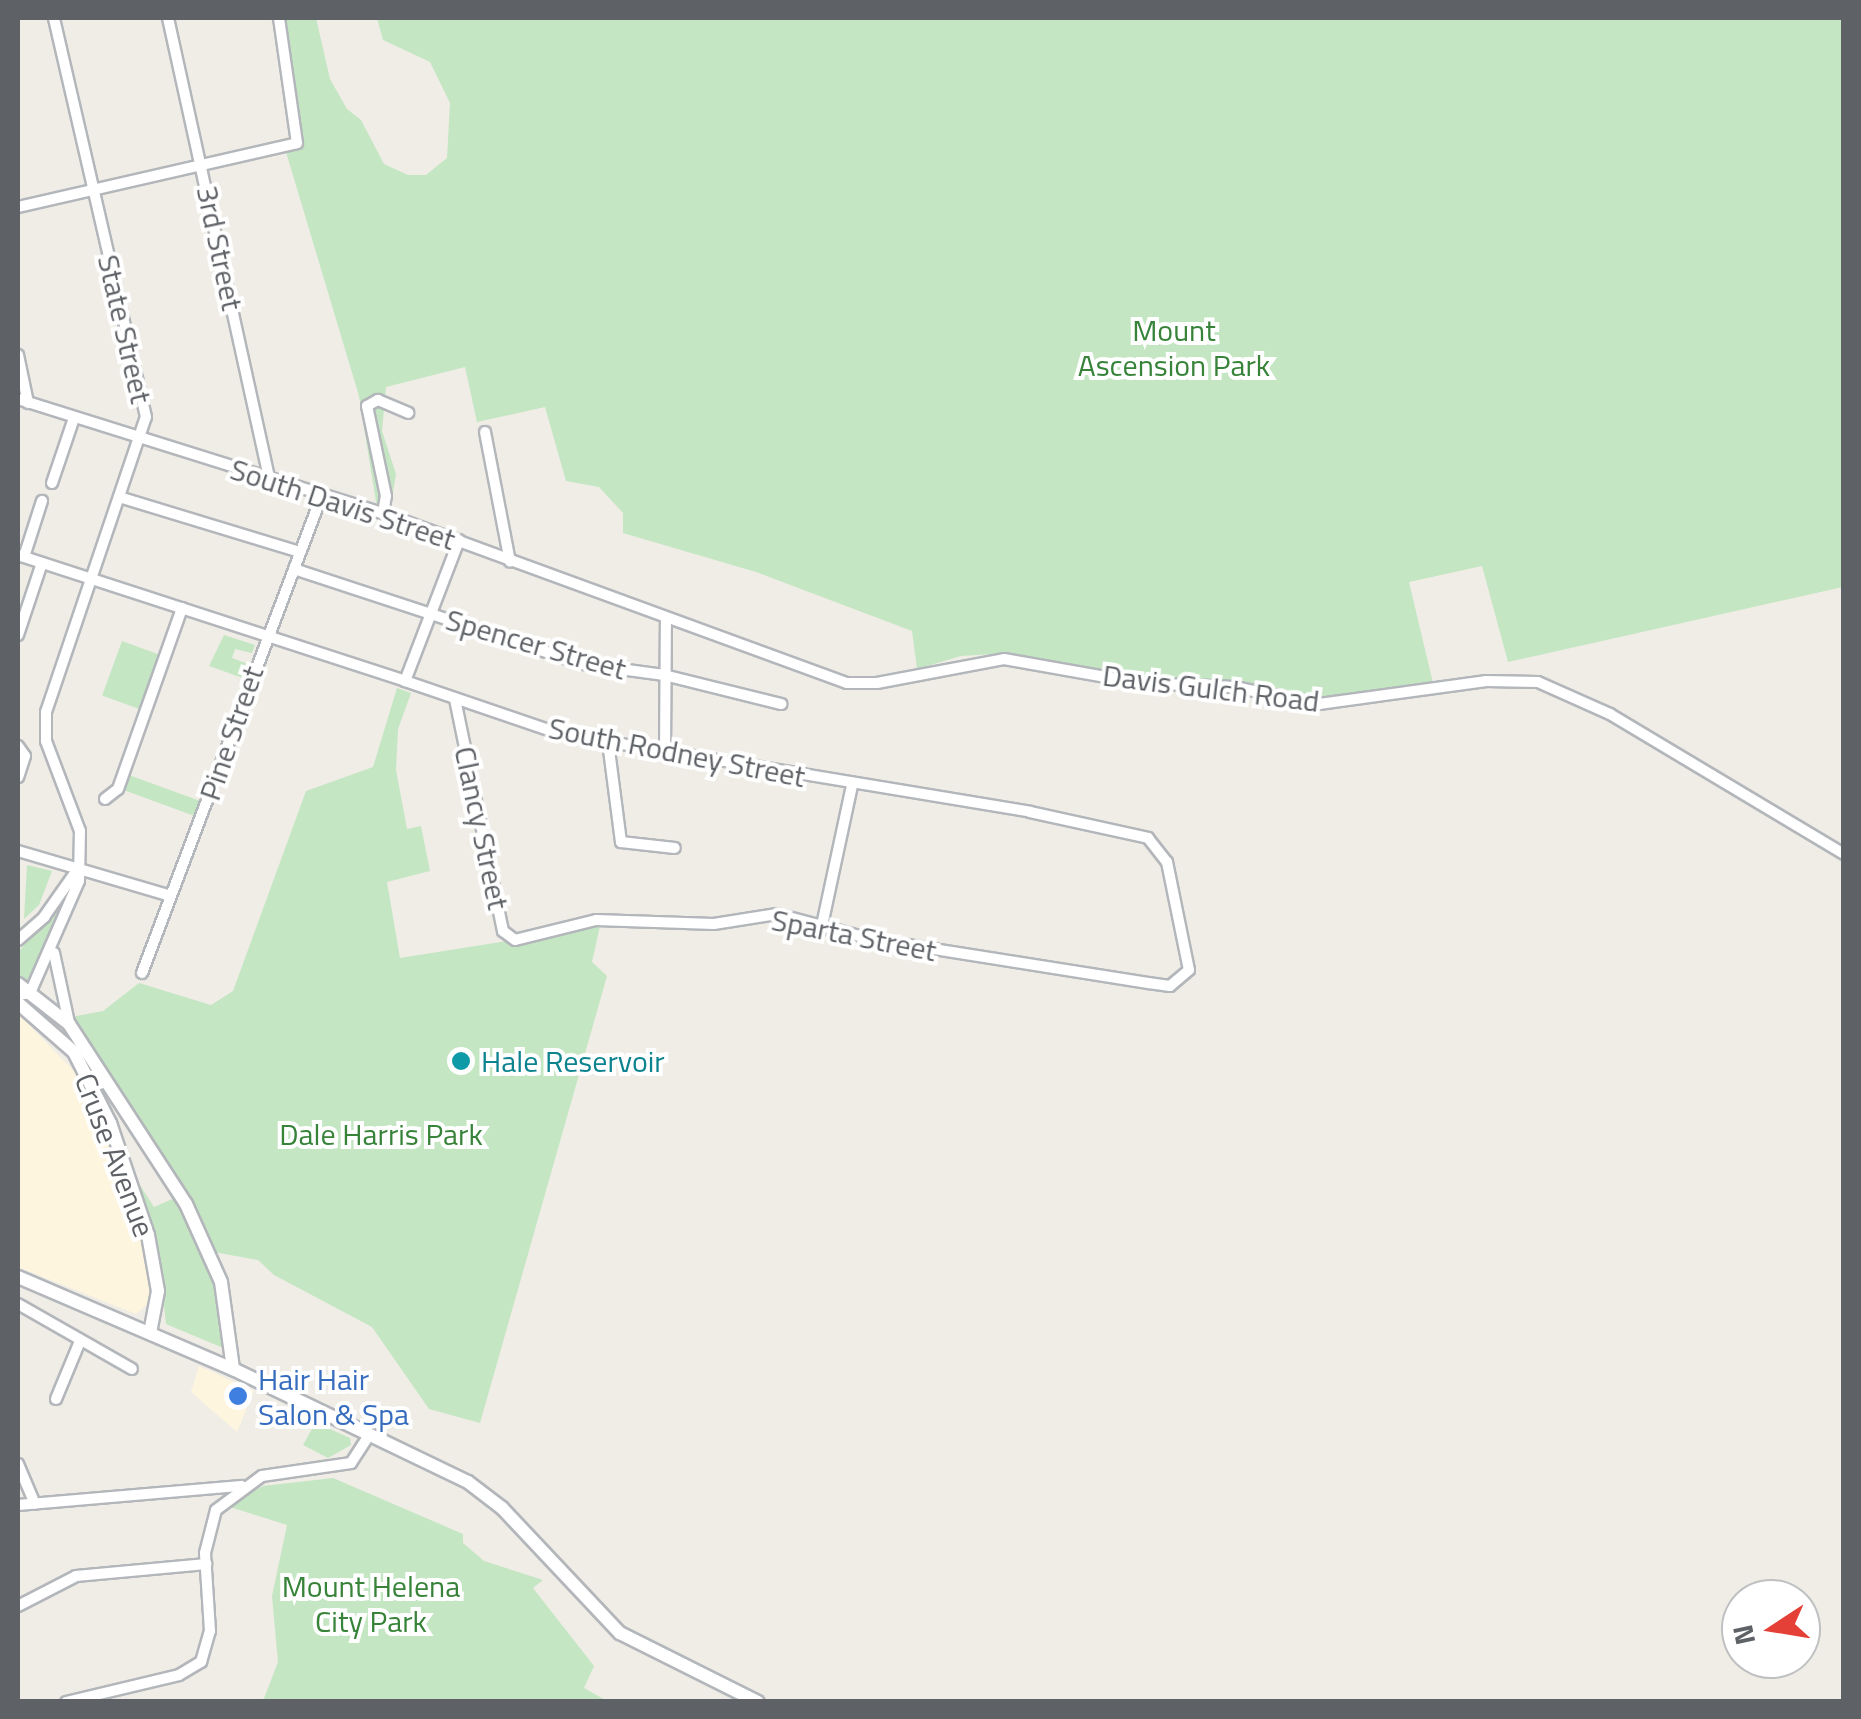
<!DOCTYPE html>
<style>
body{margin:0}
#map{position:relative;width:1861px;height:1719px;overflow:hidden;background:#efede6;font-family:"Titillium Web",sans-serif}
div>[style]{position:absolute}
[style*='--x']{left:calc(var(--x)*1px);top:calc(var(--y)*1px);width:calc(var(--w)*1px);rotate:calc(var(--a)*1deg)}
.commercial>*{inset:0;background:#fdf5dd}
.green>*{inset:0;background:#c4e6c3;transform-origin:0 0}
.roads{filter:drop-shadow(2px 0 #b3b6ba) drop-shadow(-2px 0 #b3b6ba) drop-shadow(0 2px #b3b6ba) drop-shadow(0 -2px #b3b6ba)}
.minor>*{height:10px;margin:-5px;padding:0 5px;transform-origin:5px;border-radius:5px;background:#fff}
.tertiary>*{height:12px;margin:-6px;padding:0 6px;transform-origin:6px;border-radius:6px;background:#fff}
.dots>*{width:28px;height:28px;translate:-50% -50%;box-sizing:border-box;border:5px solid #fff;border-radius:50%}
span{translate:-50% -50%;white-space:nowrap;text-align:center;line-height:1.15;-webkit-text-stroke:8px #fff;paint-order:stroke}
.street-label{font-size:30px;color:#5e6166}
.park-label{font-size:30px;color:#378339}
.culture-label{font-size:30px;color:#0d838f}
.left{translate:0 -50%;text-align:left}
.shop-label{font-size:30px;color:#366cbe}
.frame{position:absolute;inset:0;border:20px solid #5e6166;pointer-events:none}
.north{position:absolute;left:1721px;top:1579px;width:100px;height:100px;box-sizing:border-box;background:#fff;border:2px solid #bfc0c2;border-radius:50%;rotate:258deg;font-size:28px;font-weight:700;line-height:40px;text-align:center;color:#5e6166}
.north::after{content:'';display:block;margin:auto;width:35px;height:45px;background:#e54037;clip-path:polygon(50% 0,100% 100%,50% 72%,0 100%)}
</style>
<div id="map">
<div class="commercial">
<i style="clip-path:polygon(18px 1014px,75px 1072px,108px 1135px,143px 1235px,154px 1298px,136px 1314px,18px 1267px)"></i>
<i style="clip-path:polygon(199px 1366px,254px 1391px,237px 1432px,191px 1392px)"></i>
</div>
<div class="green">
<i style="clip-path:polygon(284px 18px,316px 18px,330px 79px,347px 109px,361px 120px,384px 164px,408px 175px,426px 175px,447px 158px,450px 103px,430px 62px,383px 40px,377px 18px,1843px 18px,1843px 587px,1508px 662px,1482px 566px,1409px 582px,1433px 683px,1318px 701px,1268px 688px,1140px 676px,1009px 653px,961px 656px,917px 669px,912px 631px,756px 572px,623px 533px,623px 513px,599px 487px,566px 481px,545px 407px,477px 422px,465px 367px,386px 387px,382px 431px,396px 474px,390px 510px,376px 502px,359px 396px,286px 152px,303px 145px)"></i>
<i style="clip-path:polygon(224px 635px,255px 645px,252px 653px,235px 649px,232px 658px,248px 664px,243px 678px,209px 666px)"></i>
<i style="left:122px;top:641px;width:40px;height:58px;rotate:20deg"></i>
<i style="clip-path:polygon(397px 688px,411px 693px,398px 729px,396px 770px,407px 829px,421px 826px,430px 871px,387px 882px,400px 958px,600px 926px,592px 962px,607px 976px,480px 1423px,429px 1409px,372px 1327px,274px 1275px,258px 1260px,214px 1252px,182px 1188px,71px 1017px,103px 1011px,139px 983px,211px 1005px,233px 991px,306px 791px,373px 767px)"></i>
<i style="left:129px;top:775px;width:75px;height:16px;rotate:20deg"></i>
<i style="clip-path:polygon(27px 865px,52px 871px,39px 905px,24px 919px)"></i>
<i style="clip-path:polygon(70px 882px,73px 882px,26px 984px,18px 979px,18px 952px,58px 908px)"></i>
<i style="clip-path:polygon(133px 1174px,154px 1207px,177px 1197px,217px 1284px,228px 1350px,166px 1324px,159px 1261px)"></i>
<i style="clip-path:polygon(296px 1414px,350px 1438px,351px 1445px,328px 1458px,303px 1445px,313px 1427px)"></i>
<i style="clip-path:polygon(333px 1478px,463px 1534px,463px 1543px,484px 1561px,543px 1580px,533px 1588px,594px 1666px,584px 1688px,607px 1701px,263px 1701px,278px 1662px,272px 1596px,287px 1525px,227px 1506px,263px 1486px)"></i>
</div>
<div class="roads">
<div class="minor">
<i style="--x:168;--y:18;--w:472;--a:77.6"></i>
<i style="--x:18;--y:207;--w:286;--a:-12.9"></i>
<i style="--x:297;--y:143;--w:126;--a:-98.2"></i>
<i style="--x:18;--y:355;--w:49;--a:78.2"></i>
<i style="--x:18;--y:399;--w:385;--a:17.4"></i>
<i style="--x:385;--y:514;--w:492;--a:20.1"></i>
<i style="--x:847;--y:683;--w:30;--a:0"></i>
<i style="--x:877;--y:683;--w:129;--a:-10.7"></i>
<i style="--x:1004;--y:659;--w:138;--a:10"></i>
<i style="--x:1140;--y:683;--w:94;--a:2.4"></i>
<i style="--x:1234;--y:687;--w:87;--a:11.3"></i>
<i style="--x:1319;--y:704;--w:169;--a:-7.8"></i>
<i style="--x:1486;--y:681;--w:52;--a:1.1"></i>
<i style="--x:1538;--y:682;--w:79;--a:24"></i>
<i style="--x:1610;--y:714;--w:273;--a:30.9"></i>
<i style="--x:485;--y:432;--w:132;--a:79.1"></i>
<i style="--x:52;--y:483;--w:69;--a:-71.3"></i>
<i style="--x:119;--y:497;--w:189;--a:16.9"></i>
<i style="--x:383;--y:514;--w:18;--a:-81"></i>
<i style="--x:386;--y:496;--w:92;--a:-101.9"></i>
<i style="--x:367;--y:406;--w:13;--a:-29"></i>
<i style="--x:378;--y:400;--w:33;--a:23"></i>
<i style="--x:18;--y:555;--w:407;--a:18"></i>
<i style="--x:405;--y:681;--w:165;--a:18.8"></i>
<i style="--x:561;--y:734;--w:475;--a:9.4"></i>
<i style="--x:1030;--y:812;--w:121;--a:12.4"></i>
<i style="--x:1148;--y:838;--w:31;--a:52"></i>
<i style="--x:1167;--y:862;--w:110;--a:78.5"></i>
<i style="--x:1189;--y:970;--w:25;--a:140"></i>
<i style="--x:1170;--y:986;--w:22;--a:-172"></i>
<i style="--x:1148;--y:983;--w:280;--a:-171"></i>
<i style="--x:871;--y:939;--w:97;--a:-165.1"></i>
<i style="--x:777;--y:914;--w:64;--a:171"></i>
<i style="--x:714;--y:924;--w:118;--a:-178.1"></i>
<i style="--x:596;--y:920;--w:83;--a:166.1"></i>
<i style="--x:515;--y:940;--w:15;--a:-143"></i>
<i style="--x:503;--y:931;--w:237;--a:-101.7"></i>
<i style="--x:24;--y:557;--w:59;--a:-72.2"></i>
<i style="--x:294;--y:569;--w:304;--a:18.2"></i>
<i style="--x:583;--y:664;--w:82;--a:7.7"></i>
<i style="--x:664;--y:675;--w:121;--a:13.9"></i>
<i style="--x:18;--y:635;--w:76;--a:-71.6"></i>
<i style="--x:405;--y:681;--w:151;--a:-69"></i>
<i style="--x:608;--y:742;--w:101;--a:82.6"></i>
<i style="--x:621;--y:842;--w:54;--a:6.3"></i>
<i style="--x:18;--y:746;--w:12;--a:55"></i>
<i style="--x:25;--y:756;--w:22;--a:108"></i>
<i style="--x:665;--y:752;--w:134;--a:-89.6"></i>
<i style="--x:105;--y:799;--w:16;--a:-38"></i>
<i style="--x:118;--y:789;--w:192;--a:-70.5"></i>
<i style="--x:18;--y:851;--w:159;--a:16.4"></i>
<i style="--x:821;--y:930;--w:148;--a:-77.9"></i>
<i style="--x:18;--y:940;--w:35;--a:-41"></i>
<i style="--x:44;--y:917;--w:57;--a:-54.9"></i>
<i style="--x:54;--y:953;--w:72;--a:77.9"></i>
<i style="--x:142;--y:973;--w:511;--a:-69.37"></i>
<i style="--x:18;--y:995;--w:12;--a:-9"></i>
<i style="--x:30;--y:993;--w:122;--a:-66.4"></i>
<i style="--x:79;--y:881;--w:50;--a:-88.9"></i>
<i style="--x:80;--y:831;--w:96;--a:-110.7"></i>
<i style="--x:46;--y:741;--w:29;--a:-90"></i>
<i style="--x:46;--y:712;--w:311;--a:-71.3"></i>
<i style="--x:146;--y:417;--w:409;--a:-103"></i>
<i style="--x:18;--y:1304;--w:131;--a:29.7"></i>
<i style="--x:56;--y:1399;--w:63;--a:-67.5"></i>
<i style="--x:18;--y:1464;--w:43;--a:67"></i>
<i style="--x:18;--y:1505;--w:224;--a:-4.9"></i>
<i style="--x:18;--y:1606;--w:65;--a:-27.3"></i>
<i style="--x:76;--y:1576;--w:131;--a:-5.3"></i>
<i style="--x:66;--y:1702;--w:116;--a:-13.4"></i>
<i style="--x:179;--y:1675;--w:26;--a:-31"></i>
<i style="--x:201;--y:1662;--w:32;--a:-74"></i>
<i style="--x:210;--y:1631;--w:78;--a:-93.7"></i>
<i style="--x:205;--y:1553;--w:44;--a:-75.7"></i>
<i style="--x:216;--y:1510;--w:57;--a:-36.5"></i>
<i style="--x:262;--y:1476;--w:90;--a:-8.3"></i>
<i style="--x:351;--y:1463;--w:33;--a:-57"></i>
</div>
<div class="tertiary">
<i style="--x:18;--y:984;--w:65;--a:38.1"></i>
<i style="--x:69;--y:1024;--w:215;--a:57"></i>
<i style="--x:186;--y:1204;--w:85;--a:65.8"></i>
<i style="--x:221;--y:1282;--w:88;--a:82.1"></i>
<i style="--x:18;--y:1003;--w:74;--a:41.2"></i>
<i style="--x:74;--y:1052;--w:80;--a:63.1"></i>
<i style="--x:110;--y:1123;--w:118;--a:71.3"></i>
<i style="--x:148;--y:1235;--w:57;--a:79.9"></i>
<i style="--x:158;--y:1291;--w:43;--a:100.8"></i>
<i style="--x:18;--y:1277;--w:234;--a:23.2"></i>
<i style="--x:233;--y:1369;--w:261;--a:25.7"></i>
<i style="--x:468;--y:1482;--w:43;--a:37.4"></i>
<i style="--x:502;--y:1508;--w:172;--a:46.7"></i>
<i style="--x:620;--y:1633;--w:154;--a:26.6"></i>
</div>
</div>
<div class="dots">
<i style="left:461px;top:1061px;background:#0f9aa8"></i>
<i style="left:238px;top:1396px;background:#3f7fe0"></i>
</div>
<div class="street-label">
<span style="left:220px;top:248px;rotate:78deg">3rd Street</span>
<span style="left:125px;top:329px;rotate:77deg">State Street</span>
<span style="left:343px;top:504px;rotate:18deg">South Davis Street</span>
<span style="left:536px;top:644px;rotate:16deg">Spencer Street</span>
<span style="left:1211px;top:688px;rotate:7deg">Davis Gulch Road</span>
<span style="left:231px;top:733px;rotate:-71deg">Pine Street</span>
<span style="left:677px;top:752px;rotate:11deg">South Rodney Street</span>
<span style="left:482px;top:828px;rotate:78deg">Clancy Street</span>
<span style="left:854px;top:935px;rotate:11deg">Sparta Street</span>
<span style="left:115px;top:1155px;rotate:69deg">Cruse Avenue</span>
</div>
<div class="park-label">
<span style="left:1174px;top:347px">Mount<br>Ascension Park</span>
<span style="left:381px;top:1134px">Dale Harris Park</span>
<span style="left:371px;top:1603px">Mount Helena<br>City Park</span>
</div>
<div class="culture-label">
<span class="left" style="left:481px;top:1061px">Hale Reservoir</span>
</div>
<div class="shop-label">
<span class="left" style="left:258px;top:1396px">Hair Hair<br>Salon &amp; Spa</span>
</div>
<div class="frame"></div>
<div class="north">N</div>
</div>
